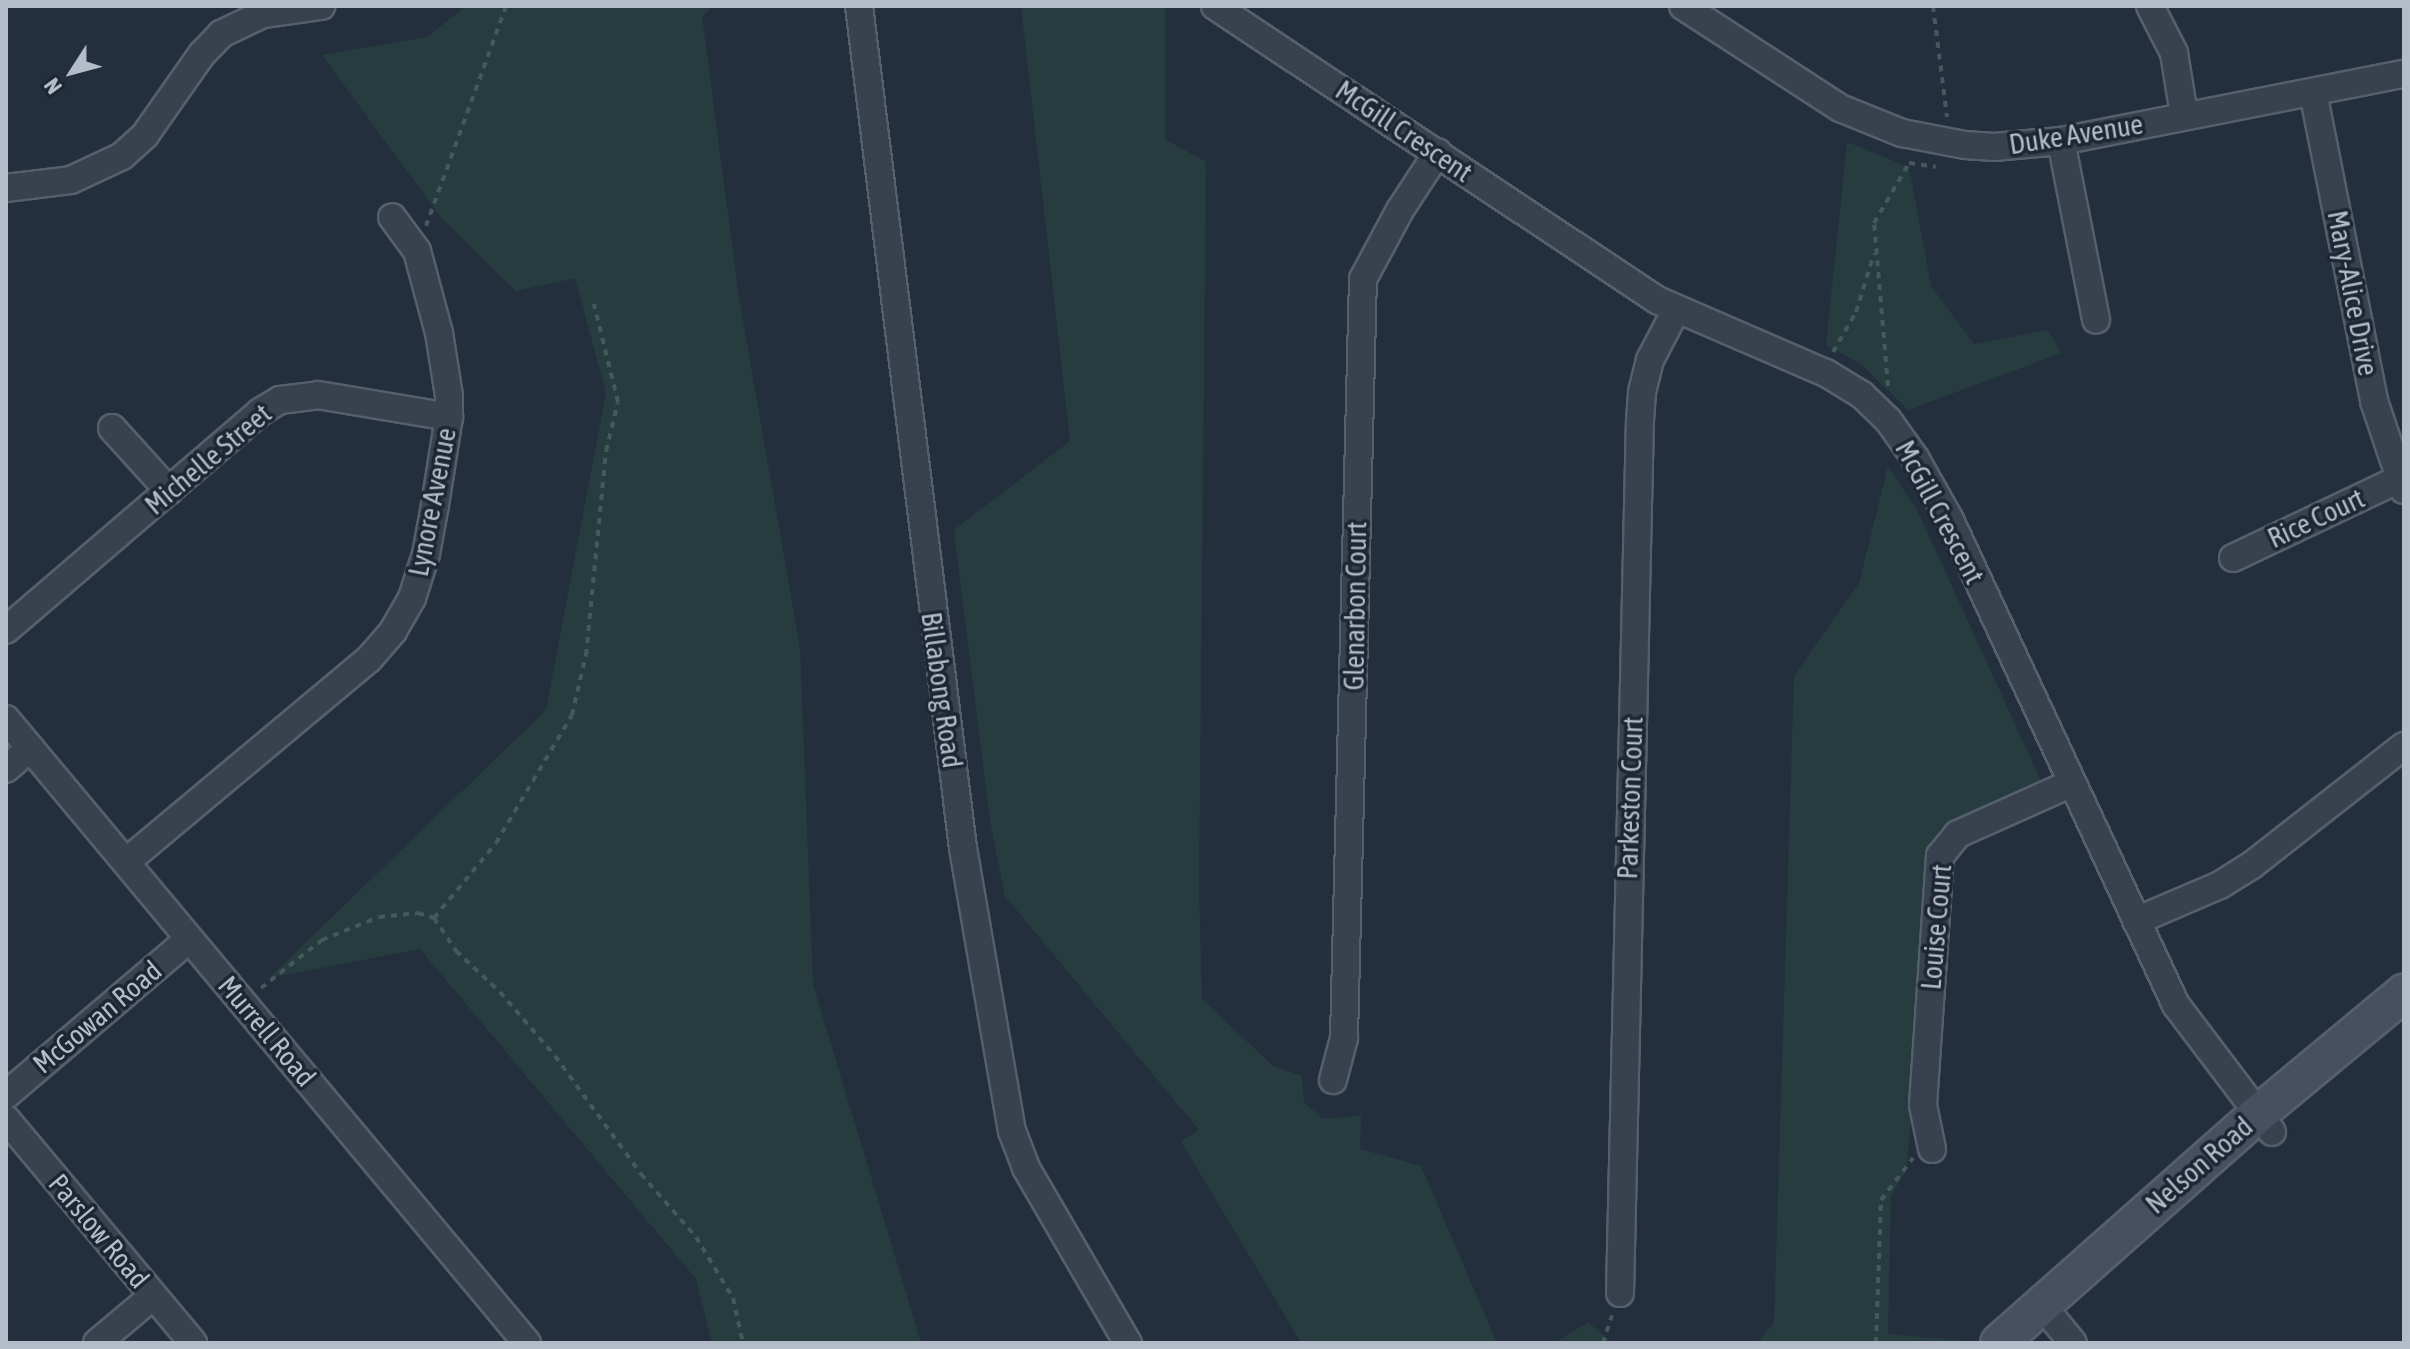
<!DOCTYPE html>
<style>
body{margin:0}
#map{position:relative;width:2410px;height:1349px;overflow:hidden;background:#242f3e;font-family:"Asap Condensed",sans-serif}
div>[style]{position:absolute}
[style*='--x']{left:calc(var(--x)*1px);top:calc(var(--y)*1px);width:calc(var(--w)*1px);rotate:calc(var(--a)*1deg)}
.green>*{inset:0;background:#263c3f}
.path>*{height:4px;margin-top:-2px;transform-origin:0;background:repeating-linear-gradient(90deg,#44595c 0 6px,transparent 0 12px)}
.roads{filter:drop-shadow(2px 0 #565f6c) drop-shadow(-2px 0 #565f6c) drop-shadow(0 2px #565f6c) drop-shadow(0 -2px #565f6c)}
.minor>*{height:26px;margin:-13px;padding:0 13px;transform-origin:13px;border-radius:13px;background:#38414e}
.secondary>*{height:36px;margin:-18px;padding:0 18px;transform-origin:18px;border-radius:18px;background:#465061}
span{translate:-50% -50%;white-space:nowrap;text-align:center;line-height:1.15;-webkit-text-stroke:7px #1d2633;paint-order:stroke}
.street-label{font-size:28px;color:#b4bcc9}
.frame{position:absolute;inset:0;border:8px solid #b4bcc9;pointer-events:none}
.north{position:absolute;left:32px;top:32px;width:80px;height:80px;-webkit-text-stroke:6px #1d2633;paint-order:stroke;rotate:234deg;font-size:22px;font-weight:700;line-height:32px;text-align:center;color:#b4bcc9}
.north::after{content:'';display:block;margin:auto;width:28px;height:36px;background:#b4bcc9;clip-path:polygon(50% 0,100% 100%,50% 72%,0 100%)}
</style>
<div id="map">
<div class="green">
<i style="clip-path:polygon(466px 6px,714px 6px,702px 16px,739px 298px,800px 648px,813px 984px,921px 1343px,712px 1343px,696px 1279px,420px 949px,269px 978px,546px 710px,606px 393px,575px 278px,516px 291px,442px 219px,322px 55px,427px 37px)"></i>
<i style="clip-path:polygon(1021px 6px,1165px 6px,1165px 139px,1206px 162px,1199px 889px,1202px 999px,1273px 1066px,1302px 1076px,1304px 1102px,1323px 1119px,1361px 1116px,1360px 1149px,1421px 1166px,1497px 1343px,1301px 1343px,1181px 1141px,1199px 1130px,1005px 896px,990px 820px,954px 530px,1070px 441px)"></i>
<i style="clip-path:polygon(1847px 142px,1909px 167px,1931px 286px,1974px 344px,2047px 330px,2062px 353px,1908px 410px,1861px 364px,1826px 345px)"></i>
<i style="clip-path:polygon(1888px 466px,1917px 510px,2041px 781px,1940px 829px,1932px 850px,1907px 1169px,1891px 1196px,1888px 1334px,1971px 1341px,1757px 1343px,1774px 1323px,1794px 676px,1859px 583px)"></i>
<i style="clip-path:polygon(1588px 1322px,1610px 1341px,1620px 1343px,1554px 1343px)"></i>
</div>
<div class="path">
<i style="--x:1933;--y:6;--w:112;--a:82.8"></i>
<i style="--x:426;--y:226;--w:234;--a:-70"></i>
<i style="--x:1833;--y:352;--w:46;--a:-60.1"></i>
<i style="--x:1856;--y:312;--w:61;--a:-72.8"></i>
<i style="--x:1888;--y:386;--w:164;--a:-94.9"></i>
<i style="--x:1874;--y:223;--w:69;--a:-59.7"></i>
<i style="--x:1909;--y:163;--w:27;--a:8"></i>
<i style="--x:434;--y:918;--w:97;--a:-50.4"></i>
<i style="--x:496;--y:843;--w:149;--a:-59.3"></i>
<i style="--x:572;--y:715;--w:62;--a:-76.9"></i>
<i style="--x:586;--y:655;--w:205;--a:-84.4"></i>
<i style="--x:606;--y:451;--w:50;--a:-76.2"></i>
<i style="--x:618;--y:402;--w:101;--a:-103.8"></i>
<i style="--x:261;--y:988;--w:78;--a:-38.2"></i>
<i style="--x:322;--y:940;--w:61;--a:-22"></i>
<i style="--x:379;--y:917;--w:39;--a:-6"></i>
<i style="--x:418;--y:913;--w:17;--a:17"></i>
<i style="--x:434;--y:918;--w:40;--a:56"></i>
<i style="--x:456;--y:951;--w:60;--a:43"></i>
<i style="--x:500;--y:992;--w:84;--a:49.3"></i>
<i style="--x:555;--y:1056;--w:146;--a:53.9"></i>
<i style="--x:641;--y:1174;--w:84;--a:48.9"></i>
<i style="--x:696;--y:1237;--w:71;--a:58.8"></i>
<i style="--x:733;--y:1298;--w:46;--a:77.5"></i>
<i style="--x:1603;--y:1343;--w:29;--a:-72"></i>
<i style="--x:1876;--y:1343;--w:143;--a:-88"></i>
<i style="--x:1881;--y:1200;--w:53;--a:-52.7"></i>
</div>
<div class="roads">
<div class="minor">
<i style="--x:859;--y:6;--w:848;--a:82.96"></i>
<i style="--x:963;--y:848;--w:287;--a:80.2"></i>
<i style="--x:1012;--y:1131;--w:40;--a:69"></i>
<i style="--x:1026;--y:1168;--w:203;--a:59.8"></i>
<i style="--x:1215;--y:6;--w:531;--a:33.63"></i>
<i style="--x:1657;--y:300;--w:184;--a:23.4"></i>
<i style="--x:1826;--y:373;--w:42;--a:31.4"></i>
<i style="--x:1862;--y:395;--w:36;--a:44"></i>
<i style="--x:1888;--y:420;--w:47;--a:54.6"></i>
<i style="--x:1915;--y:458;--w:69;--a:60.5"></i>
<i style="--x:1949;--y:518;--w:537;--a:65.01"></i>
<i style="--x:2176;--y:1005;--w:159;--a:52.9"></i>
<i style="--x:1683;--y:6;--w:187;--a:33"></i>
<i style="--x:1840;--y:108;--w:67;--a:22"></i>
<i style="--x:1902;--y:133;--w:64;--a:10.8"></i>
<i style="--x:1965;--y:145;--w:29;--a:4"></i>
<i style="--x:1994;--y:147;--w:67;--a:-5.1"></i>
<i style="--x:2061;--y:141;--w:349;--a:-11.1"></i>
<i style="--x:2150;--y:6;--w:53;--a:62.9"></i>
<i style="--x:2174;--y:53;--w:63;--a:80.8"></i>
<i style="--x:2313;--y:92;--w:315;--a:78.8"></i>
<i style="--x:2374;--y:401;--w:94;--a:71.4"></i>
<i style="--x:2061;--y:141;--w:182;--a:78.9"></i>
<i style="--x:6;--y:188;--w:65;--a:-7"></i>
<i style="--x:71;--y:180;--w:56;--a:-25.2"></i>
<i style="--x:122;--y:156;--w:31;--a:-42"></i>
<i style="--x:145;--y:135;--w:99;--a:-54.9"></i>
<i style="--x:202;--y:54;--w:28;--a:-46"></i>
<i style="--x:221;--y:34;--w:47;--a:-25.5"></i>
<i style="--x:263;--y:14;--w:59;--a:-7.9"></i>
<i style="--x:112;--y:428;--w:85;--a:47.9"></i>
<i style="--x:2233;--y:558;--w:184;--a:-25.4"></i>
<i style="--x:6;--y:630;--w:335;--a:-40.6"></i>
<i style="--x:260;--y:412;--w:23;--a:-31"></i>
<i style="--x:280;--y:400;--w:38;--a:-7"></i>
<i style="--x:318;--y:395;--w:133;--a:9.5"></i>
<i style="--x:6;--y:719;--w:813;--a:50.14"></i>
<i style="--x:6;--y:769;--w:32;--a:-41"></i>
<i style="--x:126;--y:862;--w:317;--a:-39.9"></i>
<i style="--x:369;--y:659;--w:37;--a:-49"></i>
<i style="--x:393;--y:631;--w:38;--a:-60"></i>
<i style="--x:412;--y:598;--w:46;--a:-72.3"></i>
<i style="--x:426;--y:554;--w:50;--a:-79.6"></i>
<i style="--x:435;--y:505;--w:89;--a:-81"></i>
<i style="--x:449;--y:417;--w:21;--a:-90"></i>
<i style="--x:449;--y:396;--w:64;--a:-99"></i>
<i style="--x:439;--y:333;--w:85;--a:-105"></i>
<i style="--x:417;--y:251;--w:42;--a:-126.3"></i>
<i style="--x:2136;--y:921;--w:91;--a:-23.2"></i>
<i style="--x:2220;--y:885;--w:38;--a:-32"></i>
<i style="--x:2252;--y:865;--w:193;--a:-38.1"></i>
<i style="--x:1333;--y:1080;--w:43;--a:-75.3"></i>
<i style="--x:1344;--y:1038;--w:759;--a:-88.57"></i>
<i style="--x:1363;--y:279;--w:78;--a:-61.8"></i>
<i style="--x:1400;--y:210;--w:69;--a:-56.8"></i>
<i style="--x:6;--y:1095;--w:240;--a:-40.4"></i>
<i style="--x:6;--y:1119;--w:292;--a:50.1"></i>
<i style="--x:1932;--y:1149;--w:45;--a:-101.6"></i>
<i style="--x:1923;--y:1105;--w:250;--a:-86.1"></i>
<i style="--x:1940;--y:856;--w:28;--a:-51"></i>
<i style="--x:1958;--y:834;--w:125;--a:-24.1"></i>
<i style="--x:1620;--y:1293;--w:872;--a:-88.69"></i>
<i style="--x:1640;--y:421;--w:29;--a:-86"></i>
<i style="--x:1642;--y:392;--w:33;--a:-76"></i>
<i style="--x:1650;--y:360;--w:56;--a:-62.5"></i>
<i style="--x:2041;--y:1304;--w:50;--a:50.6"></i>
<i style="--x:97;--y:1343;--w:73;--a:-40"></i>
</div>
<div class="secondary">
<i style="--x:1999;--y:1343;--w:346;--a:-41.5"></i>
<i style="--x:2258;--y:1114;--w:190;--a:-39.7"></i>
</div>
</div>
<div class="street-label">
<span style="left:1404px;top:131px;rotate:34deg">McGill Crescent</span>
<span style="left:2076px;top:134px;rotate:-9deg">Duke Avenue</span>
<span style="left:2353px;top:293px;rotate:79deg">Mary-Alice Drive</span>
<span style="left:208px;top:459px;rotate:-40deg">Michelle Street</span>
<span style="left:432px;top:502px;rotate:-79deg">Lynore Avenue</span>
<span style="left:1940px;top:512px;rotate:62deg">McGill Crescent</span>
<span style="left:2316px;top:518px;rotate:-25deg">Rice Court</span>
<span style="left:1355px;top:606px;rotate:-89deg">Glenarbon Court</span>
<span style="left:942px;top:690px;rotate:82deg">Billabong Road</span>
<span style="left:1630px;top:798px;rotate:-88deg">Parkeston Court</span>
<span style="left:1936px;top:927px;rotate:-85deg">Louise Court</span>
<span style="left:97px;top:1017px;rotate:-40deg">McGowan Road</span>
<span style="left:267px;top:1031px;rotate:50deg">Murrell Road</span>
<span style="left:2199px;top:1165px;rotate:-41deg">Nelson Road</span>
<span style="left:99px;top:1231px;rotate:50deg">Parslow Road</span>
</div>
<div class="frame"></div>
<div class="north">N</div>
</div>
